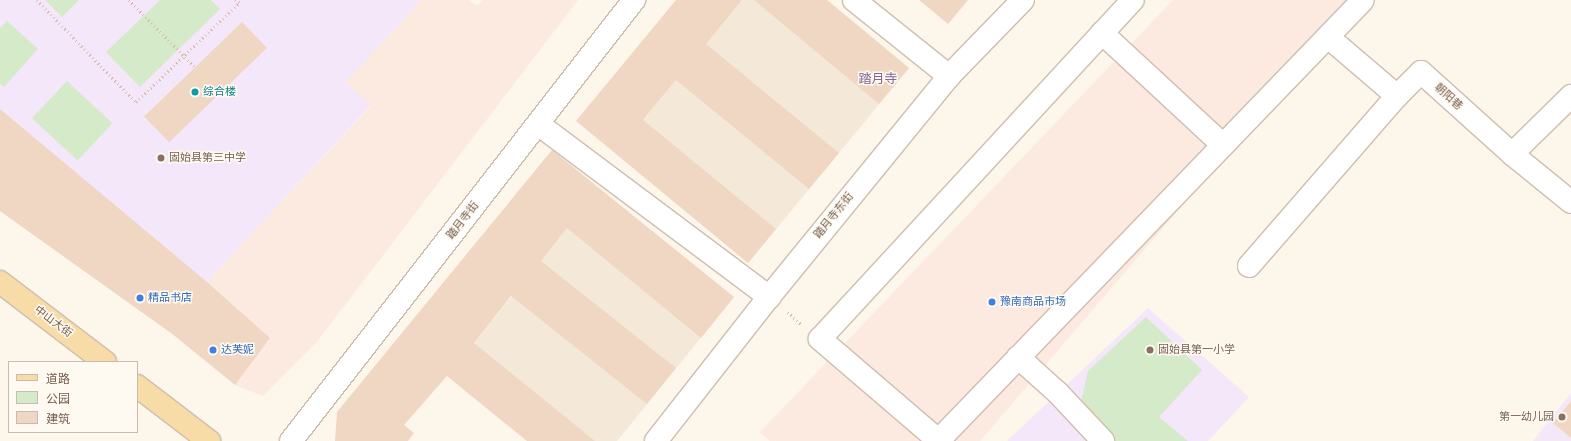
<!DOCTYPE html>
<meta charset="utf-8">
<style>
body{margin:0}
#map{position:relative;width:1571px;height:441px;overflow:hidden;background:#fcf6eb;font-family:"Roboto Condensed","Noto Sans SC",sans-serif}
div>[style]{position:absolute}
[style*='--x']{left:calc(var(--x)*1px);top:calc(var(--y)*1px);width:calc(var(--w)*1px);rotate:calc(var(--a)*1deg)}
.residential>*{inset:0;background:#f4e8d9}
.commercial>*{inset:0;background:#fce9df}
.education>*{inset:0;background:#f3e7f9}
.green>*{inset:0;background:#d5eac9;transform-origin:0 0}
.building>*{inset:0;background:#f0d7c3;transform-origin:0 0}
.path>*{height:2.5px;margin-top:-1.25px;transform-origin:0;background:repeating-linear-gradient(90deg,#d6baa6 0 1px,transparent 0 4px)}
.roads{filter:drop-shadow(1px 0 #cebeb0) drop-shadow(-1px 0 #cebeb0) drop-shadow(0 1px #cebeb0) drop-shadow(0 -1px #cebeb0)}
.minor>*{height:22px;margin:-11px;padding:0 11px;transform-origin:11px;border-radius:11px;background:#fff}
.major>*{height:22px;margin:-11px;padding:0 11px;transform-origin:11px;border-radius:11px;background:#f7dca7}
.dots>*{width:11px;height:11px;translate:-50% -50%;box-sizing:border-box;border:2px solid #fefaf1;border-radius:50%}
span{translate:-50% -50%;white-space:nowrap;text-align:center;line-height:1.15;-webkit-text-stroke:3px #fefaf1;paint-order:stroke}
.culture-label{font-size:11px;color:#0d838f}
.left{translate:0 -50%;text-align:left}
.street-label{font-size:11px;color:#775e4e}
.education-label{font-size:11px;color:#785e54}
.right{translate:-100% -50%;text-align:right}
.shop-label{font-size:11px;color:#366cbe}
.quarter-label{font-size:13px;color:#856692}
.legend{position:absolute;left:8px;top:361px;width:130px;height:72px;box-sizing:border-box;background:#fefaf1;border:1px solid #c8bcb0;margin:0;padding:5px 7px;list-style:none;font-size:12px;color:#775e4e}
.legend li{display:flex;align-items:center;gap:8px;height:20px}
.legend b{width:20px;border:1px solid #c8bcb0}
</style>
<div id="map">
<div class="residential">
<i style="clip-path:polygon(742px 0,827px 0,909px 68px,748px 263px,616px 153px)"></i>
<i style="clip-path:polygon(599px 189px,734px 297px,617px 441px,527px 441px,447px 376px)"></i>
</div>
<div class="commercial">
<i style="clip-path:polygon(422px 0,469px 0,478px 6px,482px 0,578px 0,316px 343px,263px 396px,235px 385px,270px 338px,207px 282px,371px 106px,345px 82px)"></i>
<i style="clip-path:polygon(1173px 0,1368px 0,1211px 172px,980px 441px,770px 441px,760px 432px)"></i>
</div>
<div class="education">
<i style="clip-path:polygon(0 0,422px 0,345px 82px,371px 105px,207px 282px,171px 333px,0 211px)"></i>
<i style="clip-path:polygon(1148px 308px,1249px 397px,1208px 441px,1007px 441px)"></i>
<i style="clip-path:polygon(1571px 393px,1571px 441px,1533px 441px)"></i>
</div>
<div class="green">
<i style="clip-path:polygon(45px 0,79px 0,62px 17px)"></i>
<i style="clip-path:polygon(160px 0,211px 0,220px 9px,140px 87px,106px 52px)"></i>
<i style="clip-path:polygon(7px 21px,38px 49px,4px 87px,0 84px,0 28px)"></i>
<i style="left:67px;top:81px;width:62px;height:51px;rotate:43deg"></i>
<i style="clip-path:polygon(1146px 317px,1202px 370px,1159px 417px,1188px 441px,1112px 441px,1079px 411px,1088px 371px)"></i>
</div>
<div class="building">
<i style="clip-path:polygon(676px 0,742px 0,706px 44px,839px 153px,809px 189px,676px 80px,643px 120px,776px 229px,748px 263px,576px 121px)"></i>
<i style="clip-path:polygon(754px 0,827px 0,909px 68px,879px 104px)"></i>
<i style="clip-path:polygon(919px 0,968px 0,948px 24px)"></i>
<i style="left:242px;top:22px;width:36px;height:136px;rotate:46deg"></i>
<i style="clip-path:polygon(0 109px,207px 282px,270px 338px,235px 385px,171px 333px,0 211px)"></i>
<i style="clip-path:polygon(552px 150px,734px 297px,701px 338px,567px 228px,541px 261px,676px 368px,647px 404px,511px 296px,474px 343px,595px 441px,527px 441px,447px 376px,404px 425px,414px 433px,408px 441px,335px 441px,337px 412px)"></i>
<i style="clip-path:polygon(1571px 401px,1571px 438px,1553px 423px)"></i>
</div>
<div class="path">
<i style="--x:37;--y:0;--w:142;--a:45.9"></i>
<i style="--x:136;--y:102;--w:143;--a:-43.9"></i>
<i style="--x:239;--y:3;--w:5;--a:-143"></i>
<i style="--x:129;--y:0;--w:94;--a:45.4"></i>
<i style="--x:788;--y:312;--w:19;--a:43"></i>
</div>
<div class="roads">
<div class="minor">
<i style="--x:854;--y:0;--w:122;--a:38.7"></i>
<i style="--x:1102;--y:33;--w:165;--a:42.8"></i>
<i style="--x:1328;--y:37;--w:91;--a:40.5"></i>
<i style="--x:1397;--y:96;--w:34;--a:-45"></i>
<i style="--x:1421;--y:72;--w:122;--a:42"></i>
<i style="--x:1512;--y:154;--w:76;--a:39.1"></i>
<i style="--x:538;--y:124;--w:289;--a:36.8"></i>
<i style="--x:1512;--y:154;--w:83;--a:-44.5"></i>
<i style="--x:1249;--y:266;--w:225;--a:-49"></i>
<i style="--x:1018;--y:357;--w:54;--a:42"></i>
<i style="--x:1058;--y:393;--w:66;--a:46.8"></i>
<i style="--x:291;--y:441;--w:559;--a:-52.13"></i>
<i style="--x:656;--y:441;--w:183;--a:-51.9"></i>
<i style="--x:769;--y:297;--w:285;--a:-50.8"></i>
<i style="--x:949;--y:76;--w:106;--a:-45.8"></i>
<i style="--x:938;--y:441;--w:612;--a:-46.06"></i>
<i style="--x:939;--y:441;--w:157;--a:-139.4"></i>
<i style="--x:820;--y:339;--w:461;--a:-47.3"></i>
</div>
<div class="major">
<i style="--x:0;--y:282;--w:132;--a:37.3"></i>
<i style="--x:137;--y:386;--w:91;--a:37.4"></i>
</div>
</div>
<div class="dots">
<i style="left:195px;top:92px;background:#0f9aa8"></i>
<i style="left:161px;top:158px;background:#8d6e63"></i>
<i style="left:140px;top:298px;background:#3f7fe0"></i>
<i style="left:992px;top:302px;background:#3f7fe0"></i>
<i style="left:213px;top:350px;background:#3f7fe0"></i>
<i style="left:1150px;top:350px;background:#8d6e63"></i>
<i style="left:1562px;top:417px;background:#8d6e63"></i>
</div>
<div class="culture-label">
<span class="left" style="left:203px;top:92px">综合楼</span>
</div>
<div class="street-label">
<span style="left:1448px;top:97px;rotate:42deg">朝阳巷</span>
<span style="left:834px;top:216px;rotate:-51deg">踏月寺东街</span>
<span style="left:463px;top:221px;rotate:-52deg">踏月寺街</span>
<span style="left:53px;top:322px;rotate:37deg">中山大街</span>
</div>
<div class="education-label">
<span class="left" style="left:169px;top:158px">固始县第三中学</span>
<span class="left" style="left:1158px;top:350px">固始县第一小学</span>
<span class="right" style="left:1554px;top:417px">第一幼儿园</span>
</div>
<div class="shop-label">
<span class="left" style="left:148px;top:298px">精品书店</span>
<span class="left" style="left:1000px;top:302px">豫南商品市场</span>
<span class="left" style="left:221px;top:350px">达芙妮</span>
</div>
<div class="quarter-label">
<span style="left:878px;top:79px">踏月寺</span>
</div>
<ul class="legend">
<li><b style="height:5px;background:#f7dca7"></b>道路</li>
<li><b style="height:11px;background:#d5eac9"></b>公园</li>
<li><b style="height:11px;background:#f0d7c3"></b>建筑</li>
</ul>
</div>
